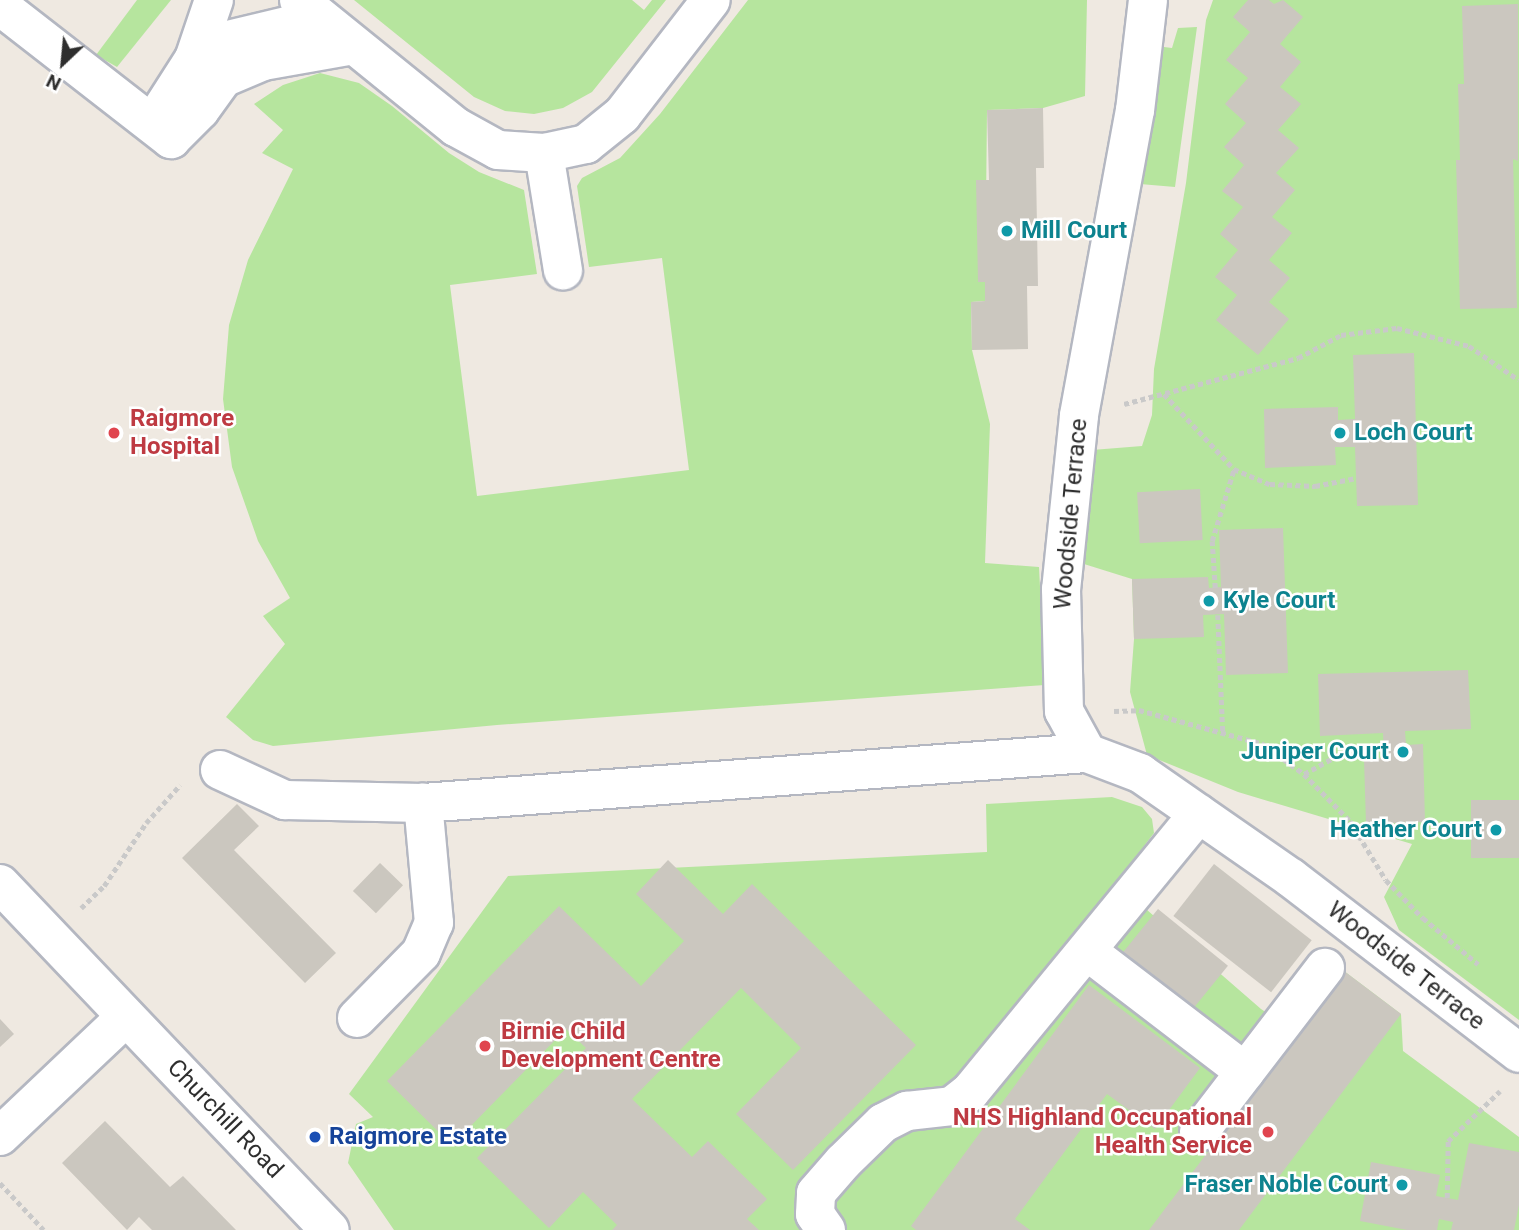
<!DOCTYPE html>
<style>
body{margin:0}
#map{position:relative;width:1519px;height:1230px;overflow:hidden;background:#efe9e1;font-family:Roboto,sans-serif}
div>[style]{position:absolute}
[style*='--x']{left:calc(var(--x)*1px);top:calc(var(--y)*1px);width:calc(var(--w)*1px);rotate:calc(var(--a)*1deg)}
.green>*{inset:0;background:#b6e59e}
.building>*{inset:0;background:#cbc7bf;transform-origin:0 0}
.path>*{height:4.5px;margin-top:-2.25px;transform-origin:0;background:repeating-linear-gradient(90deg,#c9c9c9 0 5px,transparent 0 8.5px)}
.roads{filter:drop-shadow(2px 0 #b4b7c1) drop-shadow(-2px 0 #b4b7c1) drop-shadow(0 2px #b4b7c1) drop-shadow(0 -2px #b4b7c1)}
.minor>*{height:38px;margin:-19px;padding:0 19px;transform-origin:19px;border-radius:19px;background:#fff}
.dots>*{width:19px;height:19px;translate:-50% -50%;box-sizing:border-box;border:4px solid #fff;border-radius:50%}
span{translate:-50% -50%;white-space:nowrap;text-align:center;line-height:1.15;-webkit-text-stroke:5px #fff;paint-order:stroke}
.culture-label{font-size:24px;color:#0d838f;font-weight:700}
.left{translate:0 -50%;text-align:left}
.right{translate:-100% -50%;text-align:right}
.health-label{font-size:24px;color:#be3a42;font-weight:700}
.street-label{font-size:24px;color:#2e2e2e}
.transit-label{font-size:24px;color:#164399;font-weight:700}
.north{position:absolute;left:28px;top:28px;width:70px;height:70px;-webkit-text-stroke:5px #fff;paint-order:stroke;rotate:206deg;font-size:19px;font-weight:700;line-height:28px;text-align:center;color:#2e2e2e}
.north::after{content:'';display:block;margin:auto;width:24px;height:32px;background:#2e2e2e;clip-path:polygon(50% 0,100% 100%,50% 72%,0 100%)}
</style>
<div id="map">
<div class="green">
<i style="clip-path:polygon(137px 0,171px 0,117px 67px,96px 55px)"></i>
<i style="clip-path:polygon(354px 0,632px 0,644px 10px,652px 0,666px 0,592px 92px,563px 108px,534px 114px,505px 111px,474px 97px)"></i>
<i style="clip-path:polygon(748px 0,1087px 0,1085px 96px,1043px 108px,987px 110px,985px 301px,971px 302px,972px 350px,990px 424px,985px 563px,1039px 567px,1045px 685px,497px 725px,273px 746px,253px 740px,226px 717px,285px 644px,263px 616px,290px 598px,258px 541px,232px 467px,223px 399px,229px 325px,248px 260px,293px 169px,262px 153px,283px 130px,254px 104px,283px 85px,320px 73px,359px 83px,392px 106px,449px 153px,479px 172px,524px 190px,537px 274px,450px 285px,477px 496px,689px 470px,662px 258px,589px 267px,577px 186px,582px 178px,620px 158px,660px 114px)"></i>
<i style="clip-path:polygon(1213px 0,1519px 0,1519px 1020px,1399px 930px,1384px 897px,1412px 844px,1238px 792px,1147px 755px,1130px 692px,1134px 639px,1132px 579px,1084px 564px,1092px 450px,1142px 446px,1152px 415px,1154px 369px,1186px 183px,1206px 20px)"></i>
<i style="clip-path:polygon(1197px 27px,1175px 187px,1140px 184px,1164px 47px,1172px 48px,1178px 28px)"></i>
<i style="clip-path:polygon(1112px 797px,1142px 807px,1152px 819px,1154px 833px,1116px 883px,1261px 1009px,1297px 1033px,1344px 971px,1401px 1014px,1403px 1051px,1519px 1137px,1519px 1230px,394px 1230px,348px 1163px,356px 1124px,373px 1117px,349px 1094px,508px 876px,987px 852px,986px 804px)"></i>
</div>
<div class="building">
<i style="clip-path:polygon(1248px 0,1269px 0,1274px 4px,1283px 0,1303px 17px,1280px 44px,1301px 62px,1280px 87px,1301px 104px,1278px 130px,1299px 148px,1276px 173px,1295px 190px,1272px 217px,1292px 233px,1269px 260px,1290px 278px,1269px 302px,1289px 319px,1258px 355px,1216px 320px,1237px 295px,1215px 277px,1238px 250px,1220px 234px,1243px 207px,1222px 191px,1244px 165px,1224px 147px,1246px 123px,1225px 104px,1248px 78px,1226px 60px,1250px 32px,1233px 17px)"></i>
<i style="clip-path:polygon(1518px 4px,1518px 161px,1513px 159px,1517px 308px,1460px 309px,1456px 160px,1460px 160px,1458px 84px,1464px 84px,1462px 6px)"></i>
<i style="clip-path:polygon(1043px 108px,1044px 168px,1036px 168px,1038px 286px,1027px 286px,1028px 349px,972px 350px,971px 302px,985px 301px,985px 282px,978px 282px,976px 180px,989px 180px,987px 110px)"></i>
<i style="clip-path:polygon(1414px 353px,1418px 505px,1357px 506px,1355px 447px,1335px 447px,1336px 465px,1265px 468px,1264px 409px,1338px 407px,1338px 420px,1355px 419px,1353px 355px)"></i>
<i style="left:1200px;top:489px;width:51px;height:63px;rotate:87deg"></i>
<i style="clip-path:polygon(1283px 528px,1288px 673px,1226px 675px,1224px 614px,1203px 615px,1204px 637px,1134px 639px,1132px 579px,1208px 577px,1209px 588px,1221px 587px,1219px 530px)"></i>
<i style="clip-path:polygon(1468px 670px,1471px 729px,1405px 731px,1406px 745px,1423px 744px,1425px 822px,1366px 824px,1364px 759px,1384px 758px,1383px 733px,1320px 736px,1318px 674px)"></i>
<i style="left:1519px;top:800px;width:58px;height:48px;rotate:90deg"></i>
<i style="clip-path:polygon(237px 804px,259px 826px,234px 850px,336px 953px,305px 983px,182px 858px)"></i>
<i style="clip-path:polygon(668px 860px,723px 914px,752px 884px,916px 1045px,793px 1170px,736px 1114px,801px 1048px,741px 988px,632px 1099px,692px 1157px,708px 1141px,767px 1199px,747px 1219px,759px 1230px,612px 1230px,617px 1225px,583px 1192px,549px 1228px,477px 1158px,586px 1048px,566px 1029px,452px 1145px,387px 1081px,559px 906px,641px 986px,684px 941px,636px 894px)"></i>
<i style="left:380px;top:863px;width:32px;height:39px;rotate:44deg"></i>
<i style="left:1214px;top:864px;width:124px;height:66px;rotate:38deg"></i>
<i style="left:1158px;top:909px;width:90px;height:60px;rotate:39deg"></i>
<i style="clip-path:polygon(1344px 971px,1401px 1014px,1239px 1230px,1149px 1230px)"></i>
<i style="clip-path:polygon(1089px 985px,1200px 1068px,1155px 1129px,1107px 1094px,1015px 1219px,1030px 1230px,916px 1230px,911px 1226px)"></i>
<i style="clip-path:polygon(0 1019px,14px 1034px,0 1047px)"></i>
<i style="clip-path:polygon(105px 1121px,170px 1187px,183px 1176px,236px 1230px,152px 1230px,139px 1217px,127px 1230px,62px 1163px)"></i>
<i style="clip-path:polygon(1469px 1143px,1519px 1152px,1519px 1205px,1514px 1230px,1451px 1230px,1453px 1222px,1439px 1219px,1437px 1230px,1407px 1230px,1360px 1221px,1371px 1162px,1440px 1175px,1436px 1196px,1458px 1200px)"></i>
</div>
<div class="path">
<i style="--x:1164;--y:394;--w:103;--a:47"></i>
<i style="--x:1234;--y:469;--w:39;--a:23"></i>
<i style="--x:1270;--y:484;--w:45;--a:2.5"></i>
<i style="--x:1315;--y:486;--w:42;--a:-11"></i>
<i style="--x:1124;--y:404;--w:180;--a:-14.8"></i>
<i style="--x:1298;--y:358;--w:49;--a:-28.1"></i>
<i style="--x:1341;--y:335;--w:56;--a:-7.1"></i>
<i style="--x:1397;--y:328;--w:74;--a:14"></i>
<i style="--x:1469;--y:346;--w:60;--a:34.2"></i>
<i style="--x:1215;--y:588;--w:47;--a:-93.7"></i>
<i style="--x:1212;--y:541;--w:75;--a:-73"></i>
<i style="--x:1218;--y:615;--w:118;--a:87.6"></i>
<i style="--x:1114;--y:711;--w:25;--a:-2"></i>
<i style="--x:1139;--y:710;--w:129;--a:15.3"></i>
<i style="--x:1263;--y:744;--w:51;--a:36.2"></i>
<i style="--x:1304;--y:774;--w:66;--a:45.6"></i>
<i style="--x:1350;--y:821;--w:69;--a:58.6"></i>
<i style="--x:1386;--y:880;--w:53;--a:45.8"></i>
<i style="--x:1423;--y:918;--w:72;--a:39.9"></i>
<i style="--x:1304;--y:774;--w:46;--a:-28.8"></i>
<i style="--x:1344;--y:752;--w:40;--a:-10"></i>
<i style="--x:81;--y:908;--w:32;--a:-44"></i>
<i style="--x:104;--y:886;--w:76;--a:-56.3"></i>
<i style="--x:146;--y:823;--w:51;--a:-48.2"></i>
<i style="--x:0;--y:1183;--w:64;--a:46.9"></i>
<i style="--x:1447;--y:1198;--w:57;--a:-89"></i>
<i style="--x:1448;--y:1141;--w:72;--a:-43.9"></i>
</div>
<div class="roads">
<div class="minor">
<i style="--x:299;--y:0;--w:202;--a:39"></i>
<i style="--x:456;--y:127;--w:48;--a:28.7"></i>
<i style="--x:498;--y:150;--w:46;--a:3.7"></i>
<i style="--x:544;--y:153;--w:43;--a:-12.1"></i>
<i style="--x:586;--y:144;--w:46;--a:-38.9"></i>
<i style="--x:622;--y:115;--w:145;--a:-52.3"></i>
<i style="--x:1148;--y:0;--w:111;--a:96.7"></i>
<i style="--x:1135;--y:110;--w:311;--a:100.4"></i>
<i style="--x:1079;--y:416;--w:174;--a:95.9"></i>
<i style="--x:1061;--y:589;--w:122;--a:88.6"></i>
<i style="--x:1064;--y:711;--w:48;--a:61.3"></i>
<i style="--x:1087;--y:753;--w:57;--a:20.7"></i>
<i style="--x:1140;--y:773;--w:184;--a:34.8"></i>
<i style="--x:1291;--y:878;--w:287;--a:37.5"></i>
<i style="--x:0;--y:6;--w:217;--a:37.9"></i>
<i style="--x:171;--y:139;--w:41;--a:-45"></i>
<i style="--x:200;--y:110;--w:39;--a:-54"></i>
<i style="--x:223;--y:78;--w:43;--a:-23"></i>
<i style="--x:263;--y:61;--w:92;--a:-10"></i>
<i style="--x:194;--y:59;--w:35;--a:-31"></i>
<i style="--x:224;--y:41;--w:99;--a:-13.5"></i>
<i style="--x:153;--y:123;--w:76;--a:-57.4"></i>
<i style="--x:194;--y:59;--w:62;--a:-71.3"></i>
<i style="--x:544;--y:153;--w:119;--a:80.8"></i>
<i style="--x:220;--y:770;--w:72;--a:24.8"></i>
<i style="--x:285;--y:800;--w:138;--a:1.2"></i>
<i style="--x:0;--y:884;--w:478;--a:46.4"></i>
<i style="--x:1087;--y:951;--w:199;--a:37.4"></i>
<i style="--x:357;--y:1018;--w:91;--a:-45.4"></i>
<i style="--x:421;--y:953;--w:33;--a:-67"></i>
<i style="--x:434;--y:923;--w:121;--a:-95.2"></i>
<i style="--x:423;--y:803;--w:666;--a:-4.31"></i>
<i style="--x:1199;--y:1132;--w:207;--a:-52.5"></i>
<i style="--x:0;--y:1136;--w:173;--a:-43.4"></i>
<i style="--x:826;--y:1230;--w:19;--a:-125"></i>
<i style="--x:815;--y:1214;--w:21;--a:-87"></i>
<i style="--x:816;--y:1193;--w:41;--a:-48.9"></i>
<i style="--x:843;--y:1162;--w:56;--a:-44.3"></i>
<i style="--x:883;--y:1123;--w:27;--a:-27"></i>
<i style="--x:907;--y:1111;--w:45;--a:-6.3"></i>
<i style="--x:952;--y:1106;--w:23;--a:-38"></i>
<i style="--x:970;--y:1092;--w:360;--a:-50.6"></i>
</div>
</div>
<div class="dots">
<i style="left:1007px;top:231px;background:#0f9aa8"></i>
<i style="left:114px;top:433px;background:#e0444e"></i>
<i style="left:1340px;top:433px;background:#0f9aa8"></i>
<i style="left:1209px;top:601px;background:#0f9aa8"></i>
<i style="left:1403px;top:752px;background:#0f9aa8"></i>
<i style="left:1496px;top:830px;background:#0f9aa8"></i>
<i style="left:485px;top:1046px;background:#e0444e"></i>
<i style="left:1268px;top:1132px;background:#e0444e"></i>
<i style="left:315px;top:1137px;background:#1a4fb4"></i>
<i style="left:1402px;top:1185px;background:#0f9aa8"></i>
</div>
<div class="culture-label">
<span class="left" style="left:1021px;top:231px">Mill Court</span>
<span class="left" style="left:1354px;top:433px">Loch Court</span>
<span class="left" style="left:1223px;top:601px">Kyle Court</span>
<span class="right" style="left:1389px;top:752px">Juniper Court</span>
<span class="right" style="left:1482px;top:830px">Heather Court</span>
<span class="right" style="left:1388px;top:1185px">Fraser Noble Court</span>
</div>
<div class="health-label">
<span class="left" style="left:130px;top:433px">Raigmore<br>Hospital</span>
<span class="left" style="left:501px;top:1046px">Birnie Child<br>Development Centre</span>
<span class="right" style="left:1252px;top:1132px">NHS Highland Occupational<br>Health Service</span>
</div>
<div class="street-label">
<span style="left:1071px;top:514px;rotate:-85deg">Woodside Terrace</span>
<span style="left:1406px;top:966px;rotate:38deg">Woodside Terrace</span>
<span style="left:225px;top:1119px;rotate:46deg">Churchill Road</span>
</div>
<div class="transit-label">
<span class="left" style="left:329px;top:1137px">Raigmore Estate</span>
</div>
<div class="north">N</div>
</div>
